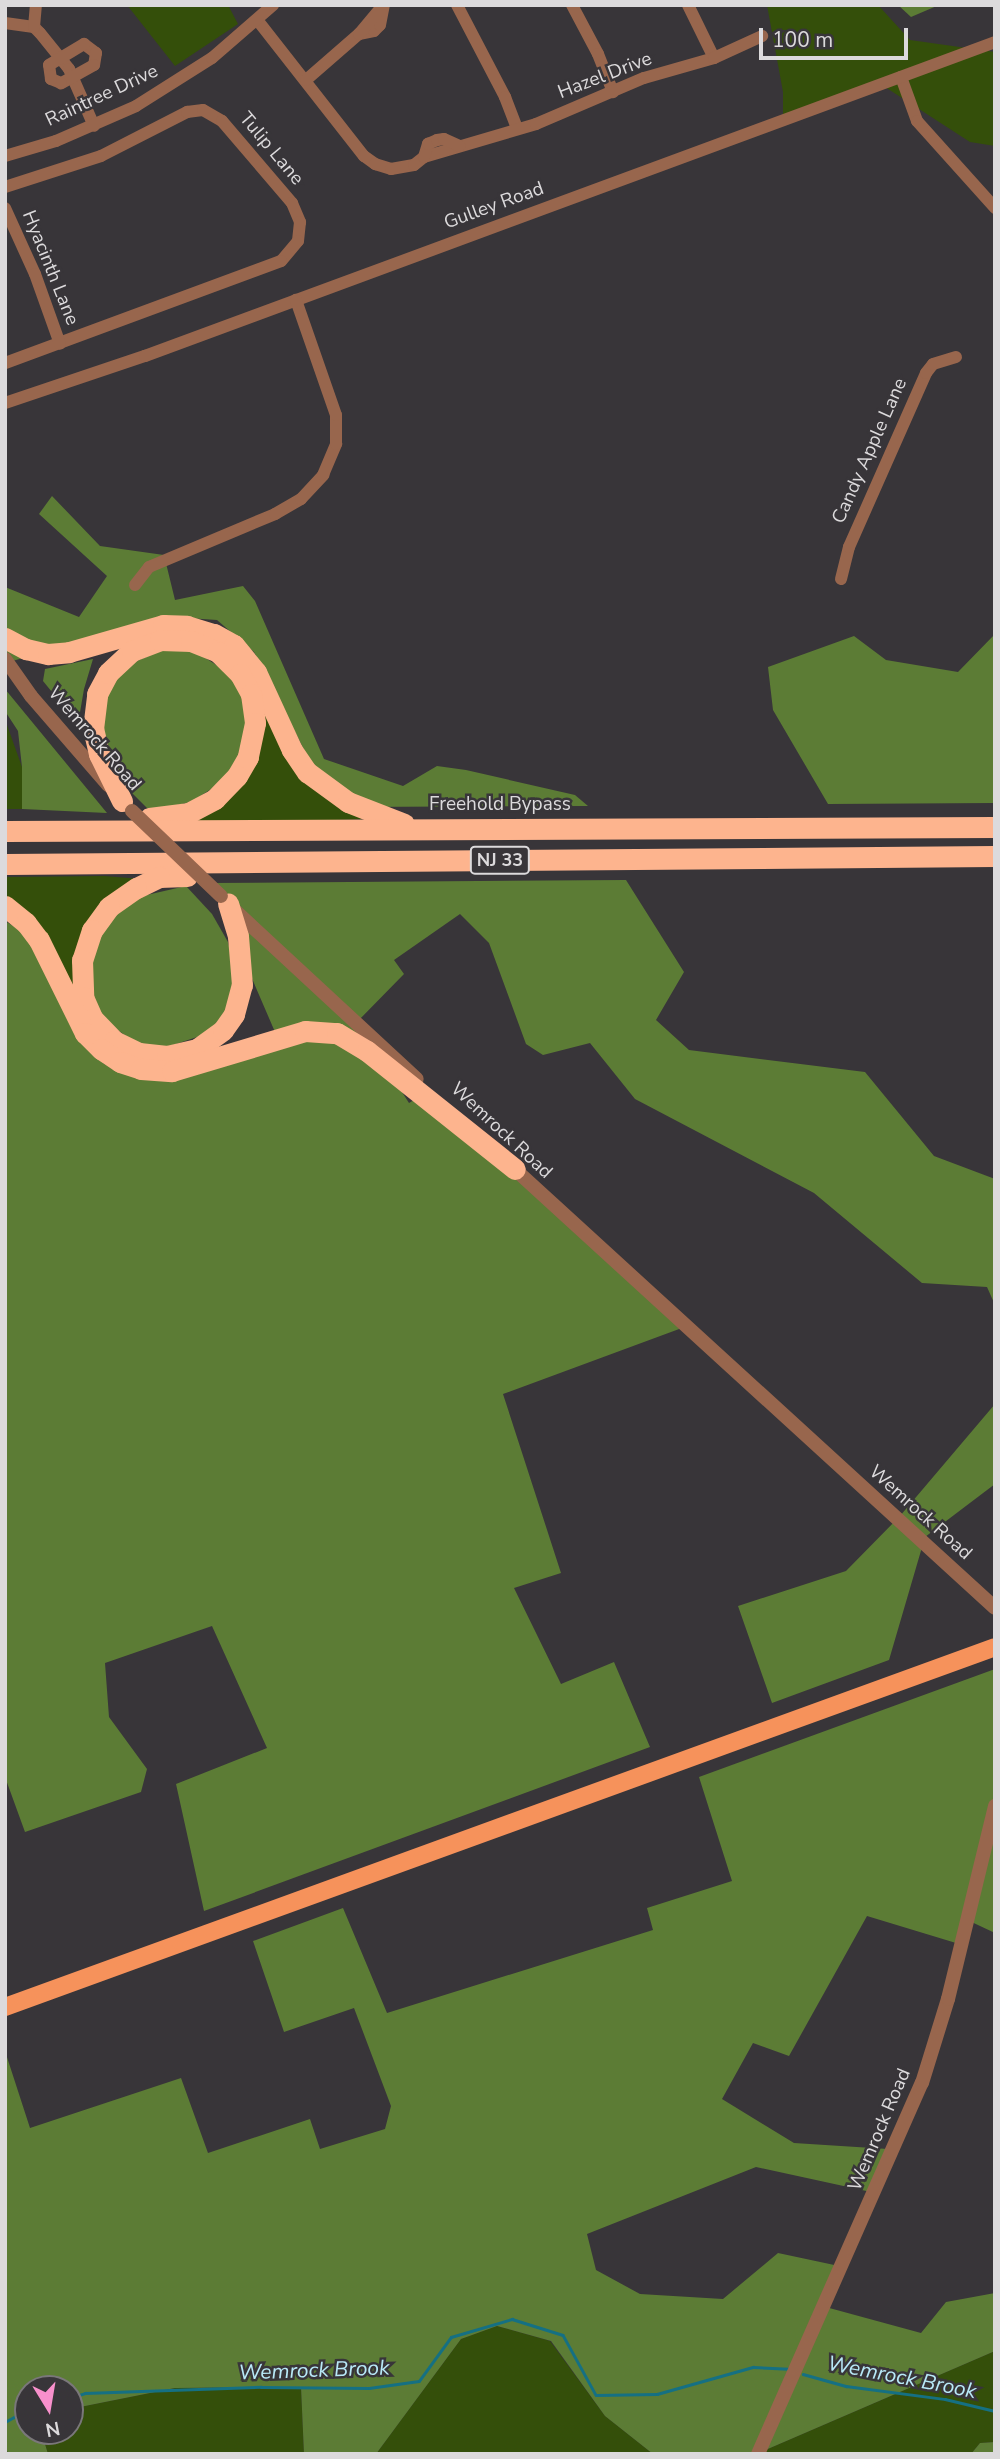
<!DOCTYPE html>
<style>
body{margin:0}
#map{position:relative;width:1000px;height:2459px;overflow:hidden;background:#383539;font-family:"Nunito Sans",sans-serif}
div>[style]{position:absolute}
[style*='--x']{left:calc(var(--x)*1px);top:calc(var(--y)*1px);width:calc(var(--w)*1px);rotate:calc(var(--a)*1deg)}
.green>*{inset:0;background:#344f0a}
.forest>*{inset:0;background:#5c7c35}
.stream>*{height:2.5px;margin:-1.25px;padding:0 1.25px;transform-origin:1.25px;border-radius:1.25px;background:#157083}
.minor>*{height:12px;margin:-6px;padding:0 6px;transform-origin:6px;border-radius:6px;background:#98664d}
.tertiary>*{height:14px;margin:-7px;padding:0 7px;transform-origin:7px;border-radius:7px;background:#98664d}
.primary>*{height:18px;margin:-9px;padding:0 9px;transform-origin:9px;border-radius:9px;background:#f6925b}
.motorway>*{height:21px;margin:-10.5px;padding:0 10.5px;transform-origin:10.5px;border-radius:10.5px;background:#fdb48e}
.tertiary-bridge>*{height:14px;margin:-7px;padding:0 7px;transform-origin:7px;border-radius:7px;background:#98664d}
span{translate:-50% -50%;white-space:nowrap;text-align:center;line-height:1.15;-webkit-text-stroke:5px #383539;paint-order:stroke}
.shield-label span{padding:2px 5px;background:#383539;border:2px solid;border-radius:5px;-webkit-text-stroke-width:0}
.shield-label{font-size:18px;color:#dcdadc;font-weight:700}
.street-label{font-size:19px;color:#dcdadc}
.water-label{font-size:21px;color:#b8e9f7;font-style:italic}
.frame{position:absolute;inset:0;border:7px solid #dcdadc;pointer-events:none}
.north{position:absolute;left:14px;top:2375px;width:70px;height:70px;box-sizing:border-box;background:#383539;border:2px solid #7a777a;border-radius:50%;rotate:169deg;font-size:19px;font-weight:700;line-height:28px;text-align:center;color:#dcdadc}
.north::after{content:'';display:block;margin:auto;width:24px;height:32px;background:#f890cc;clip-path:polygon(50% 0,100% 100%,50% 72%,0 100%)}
.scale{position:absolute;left:759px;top:28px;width:149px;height:32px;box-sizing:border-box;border:4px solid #dcdadc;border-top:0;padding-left:9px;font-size:21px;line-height:24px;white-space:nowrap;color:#dcdadc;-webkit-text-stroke:5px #383539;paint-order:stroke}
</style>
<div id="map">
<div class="green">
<i style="clip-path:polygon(127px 5px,228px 5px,238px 24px,175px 66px)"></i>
<i style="clip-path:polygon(767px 5px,878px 5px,910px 40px,995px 52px,995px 146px,970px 142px,885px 87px,783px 123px,783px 92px)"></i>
<i style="clip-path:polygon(261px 698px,292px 764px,370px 819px,186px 824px,226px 803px,249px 775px,260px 753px)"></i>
<i style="clip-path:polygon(7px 725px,22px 767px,22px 809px,5px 809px)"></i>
<i style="clip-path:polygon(104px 876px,142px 879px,75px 1000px,5px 898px,5px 877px)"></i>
<i style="clip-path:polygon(497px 2326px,550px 2341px,605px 2416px,653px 2454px,376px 2454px,461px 2339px)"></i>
<i style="clip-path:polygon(995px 2351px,995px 2442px,980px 2443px,971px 2454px,756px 2454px)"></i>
<i style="clip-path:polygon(301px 2387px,304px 2454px,48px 2454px,41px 2431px,70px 2431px,70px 2409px,175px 2388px)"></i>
</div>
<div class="forest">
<i style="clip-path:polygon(898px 5px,939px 5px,911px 17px)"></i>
<i style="clip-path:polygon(52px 496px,100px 546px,164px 555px,175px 600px,243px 586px,255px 601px,324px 759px,403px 786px,437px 766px,466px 770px,575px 795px,588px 806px,346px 807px,315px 771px,254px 652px,217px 620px,172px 617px,5px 663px,5px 587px,79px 617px,107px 576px,39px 514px)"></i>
<i style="clip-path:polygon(995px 634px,995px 803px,828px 804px,773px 710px,768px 667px,854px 636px,886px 660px,958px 672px)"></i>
<i style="clip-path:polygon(162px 650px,193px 650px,221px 668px,244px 690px,248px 726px,239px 761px,222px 782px,191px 802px,150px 811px,117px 778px,99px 733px,108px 686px,130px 664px)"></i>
<i style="clip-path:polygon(93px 659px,84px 689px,78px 724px,43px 681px,45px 669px)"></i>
<i style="clip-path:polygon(5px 689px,107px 813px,22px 809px,22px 767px,18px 731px,5px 711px)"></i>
<i style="clip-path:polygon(626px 880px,684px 972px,656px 1020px,689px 1050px,865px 1072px,934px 1156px,995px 1179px,995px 1305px,987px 1287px,922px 1283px,814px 1193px,635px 1099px,590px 1043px,543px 1055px,526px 1044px,489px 943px,460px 914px,394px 960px,404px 974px,357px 1022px,409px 1103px,429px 1091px,690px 1325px,503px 1394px,561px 1573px,514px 1588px,561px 1684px,614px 1662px,650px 1747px,204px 1911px,176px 1784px,267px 1748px,212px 1626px,105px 1663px,109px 1717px,147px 1769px,141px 1792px,25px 1832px,5px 1777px,5px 921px,25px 933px,104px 1064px,169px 1080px,281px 1046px,211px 883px)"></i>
<i style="clip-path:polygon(186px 886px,212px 914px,228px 942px,236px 974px,232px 1002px,209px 1033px,167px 1047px,138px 1045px,100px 1017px,89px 988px,92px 954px,107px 920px,138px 897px)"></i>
<i style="clip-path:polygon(995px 1404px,995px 1484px,925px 1537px,889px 1660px,772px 1703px,738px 1606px,846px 1571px,900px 1516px)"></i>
<i style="clip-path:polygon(995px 1669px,995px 1933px,963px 1918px,956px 1943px,867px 1916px,789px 2056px,753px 2043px,722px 2099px,794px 2143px,888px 2149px,871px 2192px,756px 2167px,587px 2234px,596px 2270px,640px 2294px,723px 2299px,778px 2253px,839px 2266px,822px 2306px,921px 2333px,946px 2302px,995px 2293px,995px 2351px,756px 2454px,653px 2454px,605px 2416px,551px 2341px,497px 2326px,461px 2339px,376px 2454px,304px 2454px,301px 2387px,175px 2388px,70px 2409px,70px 2389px,28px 2389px,28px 2431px,41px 2431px,48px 2454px,9px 2454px,5px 2448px,5px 2051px,30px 2128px,181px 2078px,208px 2153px,310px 2119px,320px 2149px,385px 2129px,391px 2106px,354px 2008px,284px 2032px,253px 1941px,343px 1908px,387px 2013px,653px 1930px,647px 1908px,732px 1881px,699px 1777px)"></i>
<i style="clip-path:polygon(995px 2442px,995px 2454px,971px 2454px,980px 2443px)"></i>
</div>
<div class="stream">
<i style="--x:803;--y:2374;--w:45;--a:15.6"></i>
<i style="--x:846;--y:2386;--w:100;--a:7.5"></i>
<i style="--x:945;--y:2399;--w:51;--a:13.5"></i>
<i style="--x:70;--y:2398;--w:16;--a:-18"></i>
<i style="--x:85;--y:2393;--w:176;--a:-2"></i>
<i style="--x:261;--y:2387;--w:108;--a:0.5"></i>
<i style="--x:369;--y:2388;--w:50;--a:-8"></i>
<i style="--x:419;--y:2381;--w:54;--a:-54"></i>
<i style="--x:451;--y:2337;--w:64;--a:-16.4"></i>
<i style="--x:512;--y:2319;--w:53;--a:17.4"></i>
<i style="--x:563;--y:2335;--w:68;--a:61.2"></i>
<i style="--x:596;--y:2395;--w:61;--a:-0.9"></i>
<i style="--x:657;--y:2394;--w:100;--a:-15.7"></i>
<i style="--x:753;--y:2367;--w:35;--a:3"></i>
<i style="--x:5;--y:2422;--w:26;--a:-29"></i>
</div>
<div class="minor">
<i style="--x:457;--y:5;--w:104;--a:62.4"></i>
<i style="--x:505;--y:97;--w:34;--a:69"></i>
<i style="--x:572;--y:5;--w:55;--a:62"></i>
<i style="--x:598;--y:54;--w:41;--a:68.5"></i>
<i style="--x:688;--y:5;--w:59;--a:63.9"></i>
<i style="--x:258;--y:21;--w:172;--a:51.9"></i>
<i style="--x:364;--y:156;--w:14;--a:36"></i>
<i style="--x:375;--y:164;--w:17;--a:17"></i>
<i style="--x:391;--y:169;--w:23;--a:-10"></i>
<i style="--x:414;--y:165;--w:13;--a:-39"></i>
<i style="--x:424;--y:157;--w:117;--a:-16.4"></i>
<i style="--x:536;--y:124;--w:117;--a:-23.1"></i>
<i style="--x:644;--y:78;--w:73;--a:-15.9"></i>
<i style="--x:714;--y:58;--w:53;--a:-24.6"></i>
<i style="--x:5;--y:23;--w:29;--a:8"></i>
<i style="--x:34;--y:27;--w:8;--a:45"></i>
<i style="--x:40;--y:33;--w:46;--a:51.1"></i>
<i style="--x:69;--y:69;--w:62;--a:66.3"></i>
<i style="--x:34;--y:27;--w:22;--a:-85"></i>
<i style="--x:359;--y:34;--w:15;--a:-11"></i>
<i style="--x:374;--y:31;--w:8;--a:-45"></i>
<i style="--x:380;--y:25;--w:20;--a:-79"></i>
<i style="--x:84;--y:44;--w:15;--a:37"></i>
<i style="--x:96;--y:53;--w:12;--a:99"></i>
<i style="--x:94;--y:65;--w:38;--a:151"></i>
<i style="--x:61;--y:83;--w:11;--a:-158"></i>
<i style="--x:51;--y:79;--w:14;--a:-98"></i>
<i style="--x:49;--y:65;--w:41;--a:-31"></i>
<i style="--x:901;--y:77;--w:47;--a:70"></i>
<i style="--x:917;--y:121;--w:117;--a:48.1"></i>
<i style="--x:306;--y:80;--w:70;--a:-41"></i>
<i style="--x:359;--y:34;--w:38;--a:-50"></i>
<i style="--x:5;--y:156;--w:53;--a:-16.4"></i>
<i style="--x:56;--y:141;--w:87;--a:-23.6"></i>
<i style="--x:136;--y:106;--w:90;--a:-32.3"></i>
<i style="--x:212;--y:58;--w:81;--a:-41"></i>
<i style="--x:424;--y:157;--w:14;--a:-73"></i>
<i style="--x:428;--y:144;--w:10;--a:-24"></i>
<i style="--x:437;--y:140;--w:7;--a:-8"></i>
<i style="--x:444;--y:139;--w:17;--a:24"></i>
<i style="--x:5;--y:187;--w:101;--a:-17.9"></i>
<i style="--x:101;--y:156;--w:97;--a:-27.1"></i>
<i style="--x:187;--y:112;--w:16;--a:-7"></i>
<i style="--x:203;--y:110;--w:22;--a:30"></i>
<i style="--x:222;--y:121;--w:108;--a:49.5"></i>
<i style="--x:292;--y:203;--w:21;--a:67"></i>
<i style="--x:300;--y:222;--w:19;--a:96"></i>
<i style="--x:298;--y:241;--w:26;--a:130"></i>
<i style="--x:281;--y:261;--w:294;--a:159.7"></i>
<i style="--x:5;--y:208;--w:72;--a:65.6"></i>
<i style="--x:35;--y:274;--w:74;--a:70.3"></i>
<i style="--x:5;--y:403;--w:148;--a:-18.6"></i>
<i style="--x:145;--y:356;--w:906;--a:-20.27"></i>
<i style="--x:841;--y:579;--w:33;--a:-76"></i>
<i style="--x:849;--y:547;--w:190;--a:-66.1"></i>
<i style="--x:926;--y:373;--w:11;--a:-52"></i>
<i style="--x:933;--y:364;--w:24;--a:-17"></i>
<i style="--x:135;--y:585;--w:23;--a:-52"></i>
<i style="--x:149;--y:567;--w:137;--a:-22.8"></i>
<i style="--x:275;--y:514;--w:30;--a:-30"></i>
<i style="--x:301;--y:499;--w:33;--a:-47"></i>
<i style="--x:323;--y:475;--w:34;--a:-67"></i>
<i style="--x:336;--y:444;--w:29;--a:-90"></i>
<i style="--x:336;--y:415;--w:122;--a:-109.2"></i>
</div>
<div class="tertiary">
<i style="--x:5;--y:659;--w:45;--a:54.9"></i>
<i style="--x:31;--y:696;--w:118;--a:49.1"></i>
<i style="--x:231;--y:907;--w:253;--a:42.8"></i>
<i style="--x:509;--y:1164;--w:658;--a:42.41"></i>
<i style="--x:758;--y:2454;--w:406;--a:-66.2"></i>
<i style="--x:922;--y:2083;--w:88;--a:-72.8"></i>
<i style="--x:948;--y:1999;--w:199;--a:-76.3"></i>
</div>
<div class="primary">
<i style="--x:5;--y:2007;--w:1053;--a:-19.98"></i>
</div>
<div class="motorway">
<i style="--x:5;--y:638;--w:24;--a:28"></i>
<i style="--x:26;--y:649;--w:23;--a:13"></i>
<i style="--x:48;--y:654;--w:21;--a:-5"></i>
<i style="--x:69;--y:652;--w:98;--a:-16"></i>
<i style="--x:163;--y:625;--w:24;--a:2"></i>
<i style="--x:187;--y:626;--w:28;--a:17"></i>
<i style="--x:214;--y:634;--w:23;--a:29"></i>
<i style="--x:234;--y:645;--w:35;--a:51"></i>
<i style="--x:256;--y:672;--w:86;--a:65.2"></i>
<i style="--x:292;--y:750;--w:27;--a:56"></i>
<i style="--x:307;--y:772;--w:51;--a:36.2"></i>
<i style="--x:348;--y:802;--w:60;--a:21.4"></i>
<i style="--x:122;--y:801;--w:52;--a:-116.1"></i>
<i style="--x:99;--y:754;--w:26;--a:-103"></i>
<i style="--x:93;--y:729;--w:35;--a:-83"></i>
<i style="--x:97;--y:694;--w:24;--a:-62"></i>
<i style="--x:108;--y:673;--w:33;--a:-43"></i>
<i style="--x:132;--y:651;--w:30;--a:-21"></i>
<i style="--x:160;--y:640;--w:31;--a:2"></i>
<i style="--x:191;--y:641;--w:29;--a:22"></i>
<i style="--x:218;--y:652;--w:31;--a:45"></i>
<i style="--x:240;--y:674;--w:23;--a:61"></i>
<i style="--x:251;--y:694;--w:29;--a:82"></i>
<i style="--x:255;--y:723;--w:35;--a:102"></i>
<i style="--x:248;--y:757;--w:22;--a:120"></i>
<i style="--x:237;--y:776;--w:32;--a:134"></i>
<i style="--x:215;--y:799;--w:30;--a:152"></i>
<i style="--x:189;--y:813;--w:40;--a:172.9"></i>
<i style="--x:5;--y:831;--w:990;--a:-0.23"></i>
<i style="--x:5;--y:864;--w:990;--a:-0.46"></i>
<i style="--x:187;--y:876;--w:28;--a:178"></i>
<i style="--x:159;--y:877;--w:25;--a:154"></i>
<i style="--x:136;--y:888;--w:33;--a:145"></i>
<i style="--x:109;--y:907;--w:29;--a:126"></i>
<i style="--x:92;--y:930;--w:32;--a:108"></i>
<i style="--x:82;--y:960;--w:37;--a:88"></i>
<i style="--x:83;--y:997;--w:24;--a:66"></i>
<i style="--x:93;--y:1019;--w:30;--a:46"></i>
<i style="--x:114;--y:1041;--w:28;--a:26"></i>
<i style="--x:139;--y:1053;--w:28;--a:6"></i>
<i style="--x:167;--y:1056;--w:31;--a:-13"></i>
<i style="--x:197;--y:1049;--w:32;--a:-36"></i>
<i style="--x:223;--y:1030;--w:19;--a:-55"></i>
<i style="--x:234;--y:1014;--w:30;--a:-75"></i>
<i style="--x:242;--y:985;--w:49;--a:-94.7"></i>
<i style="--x:238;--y:936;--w:34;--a:-107"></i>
<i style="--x:5;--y:906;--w:27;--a:39"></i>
<i style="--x:26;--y:923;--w:21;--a:53"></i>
<i style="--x:39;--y:940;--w:104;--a:63.7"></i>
<i style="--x:85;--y:1033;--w:23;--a:45"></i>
<i style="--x:101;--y:1049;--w:23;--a:34"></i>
<i style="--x:120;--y:1062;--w:22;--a:18"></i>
<i style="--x:141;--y:1069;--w:31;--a:4"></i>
<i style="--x:172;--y:1071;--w:139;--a:-16.7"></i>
<i style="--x:305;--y:1031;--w:32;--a:4"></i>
<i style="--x:337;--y:1033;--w:35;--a:31"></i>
<i style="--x:367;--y:1051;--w:189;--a:38.6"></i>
</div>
<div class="tertiary-bridge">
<i style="--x:132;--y:811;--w:123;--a:43.7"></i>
</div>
<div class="shield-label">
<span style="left:500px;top:860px">NJ 33</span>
</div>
<div class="street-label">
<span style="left:605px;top:76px;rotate:-21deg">Hazel Drive</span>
<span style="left:102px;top:96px;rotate:-25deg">Raintree Drive</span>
<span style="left:271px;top:149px;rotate:50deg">Tulip Lane</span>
<span style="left:494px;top:206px;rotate:-20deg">Gulley Road</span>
<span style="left:50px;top:268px;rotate:68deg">Hyacinth Lane</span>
<span style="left:870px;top:451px;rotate:-66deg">Candy Apple Lane</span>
<span style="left:94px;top:739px;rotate:49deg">Wemrock Road</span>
<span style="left:500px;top:805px">Freehold Bypass</span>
<span style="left:501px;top:1131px;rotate:43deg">Wemrock Road</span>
<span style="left:920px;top:1513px;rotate:42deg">Wemrock Road</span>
<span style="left:880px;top:2130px;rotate:-67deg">Wemrock Road</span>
</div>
<div class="water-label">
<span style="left:314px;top:2370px;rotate:-2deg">Wemrock Brook</span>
<span style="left:902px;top:2377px;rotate:11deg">Wemrock Brook</span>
</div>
<div class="frame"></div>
<div class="north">N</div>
<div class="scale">100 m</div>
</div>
